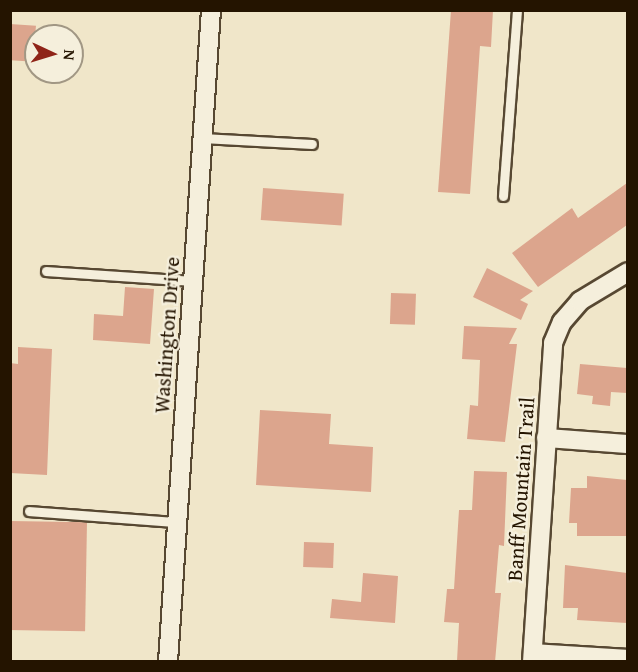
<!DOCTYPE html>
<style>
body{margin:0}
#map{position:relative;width:638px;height:672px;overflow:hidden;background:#f0e6c9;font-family:"Gentium Book Plus",serif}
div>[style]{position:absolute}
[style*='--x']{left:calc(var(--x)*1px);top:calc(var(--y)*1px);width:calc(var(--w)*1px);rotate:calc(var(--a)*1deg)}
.building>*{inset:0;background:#dca58d;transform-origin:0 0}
.roads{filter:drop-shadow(2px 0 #574832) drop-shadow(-2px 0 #574832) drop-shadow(0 2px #574832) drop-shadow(0 -2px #574832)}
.service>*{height:9px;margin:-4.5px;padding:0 4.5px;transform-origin:4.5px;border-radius:4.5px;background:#f5efdc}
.minor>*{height:18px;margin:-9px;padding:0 9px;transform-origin:9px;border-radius:9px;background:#f5efdc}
span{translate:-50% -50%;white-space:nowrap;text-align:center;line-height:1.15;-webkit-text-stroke:4.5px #f5efdc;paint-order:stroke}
.street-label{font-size:21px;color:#241400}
.frame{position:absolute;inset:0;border:12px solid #241400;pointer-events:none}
.north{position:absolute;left:24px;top:24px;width:60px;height:60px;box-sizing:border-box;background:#f5efdc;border:2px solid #a19784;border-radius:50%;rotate:94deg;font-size:16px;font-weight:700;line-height:24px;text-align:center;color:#241400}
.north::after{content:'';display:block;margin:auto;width:21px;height:27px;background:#8f2418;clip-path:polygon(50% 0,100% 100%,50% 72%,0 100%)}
</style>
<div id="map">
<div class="building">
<i style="clip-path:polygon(451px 10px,493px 10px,491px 47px,480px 46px,470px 194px,438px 192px)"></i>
<i style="left:10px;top:24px;width:26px;height:36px;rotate:4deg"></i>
<i style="clip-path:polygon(627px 183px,627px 225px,538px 287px,512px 253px,572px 208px,578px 218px)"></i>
<i style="left:263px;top:188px;width:81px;height:32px;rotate:4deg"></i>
<i style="clip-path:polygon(487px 268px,533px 291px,520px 300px,528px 304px,521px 320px,473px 297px)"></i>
<i style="clip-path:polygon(125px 287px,154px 289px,150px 344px,93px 340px,94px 314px,123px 316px)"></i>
<i style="left:391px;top:293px;width:25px;height:31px;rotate:2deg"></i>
<i style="clip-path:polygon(464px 326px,517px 328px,509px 344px,517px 344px,505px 442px,467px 439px,470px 405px,478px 406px,480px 360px,462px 359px)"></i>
<i style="clip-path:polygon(18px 347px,52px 349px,47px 475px,10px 473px,10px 363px,18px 364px)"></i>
<i style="clip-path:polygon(580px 364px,627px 368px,627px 393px,611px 392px,610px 406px,592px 404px,593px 396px,577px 394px)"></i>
<i style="clip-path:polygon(260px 410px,331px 414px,329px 444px,373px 447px,371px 492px,256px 485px)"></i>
<i style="clip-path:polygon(474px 471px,507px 472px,504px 546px,499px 545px,495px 593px,501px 593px,495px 662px,457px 661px,459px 623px,444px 622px,447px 589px,454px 589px,459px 510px,472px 510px)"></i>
<i style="clip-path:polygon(587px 476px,627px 480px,627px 536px,577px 536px,577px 523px,569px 523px,571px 488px,587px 488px)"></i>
<i style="left:10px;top:521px;width:77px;height:109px;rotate:1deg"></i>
<i style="left:304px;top:542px;width:30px;height:25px;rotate:2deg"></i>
<i style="clip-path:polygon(565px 565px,627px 573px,627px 623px,577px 620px,578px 608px,563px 608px)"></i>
<i style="clip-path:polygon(363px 573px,398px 576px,395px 623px,330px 618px,332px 599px,361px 602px)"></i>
</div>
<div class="roads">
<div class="service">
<i style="--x:202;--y:138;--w:110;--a:3.1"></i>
<i style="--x:503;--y:196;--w:187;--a:-85.7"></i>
<i style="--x:46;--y:271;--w:147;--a:3.9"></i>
<i style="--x:29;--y:511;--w:148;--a:4.3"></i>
</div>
<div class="minor">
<i style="--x:546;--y:438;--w:82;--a:4.2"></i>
<i style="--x:533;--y:653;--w:95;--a:3.6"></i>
<i style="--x:168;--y:662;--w:653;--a:-86.23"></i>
<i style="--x:532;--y:662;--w:320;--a:-86.2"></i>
<i style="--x:553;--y:343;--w:23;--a:-67"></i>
<i style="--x:562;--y:322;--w:28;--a:-49"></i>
<i style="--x:580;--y:301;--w:56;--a:-31.1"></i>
</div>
</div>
<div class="street-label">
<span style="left:167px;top:335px;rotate:-86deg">Washington Drive</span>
<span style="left:521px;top:489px;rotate:-86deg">Banff Mountain Trail</span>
</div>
<div class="frame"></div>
<div class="north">N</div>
</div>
